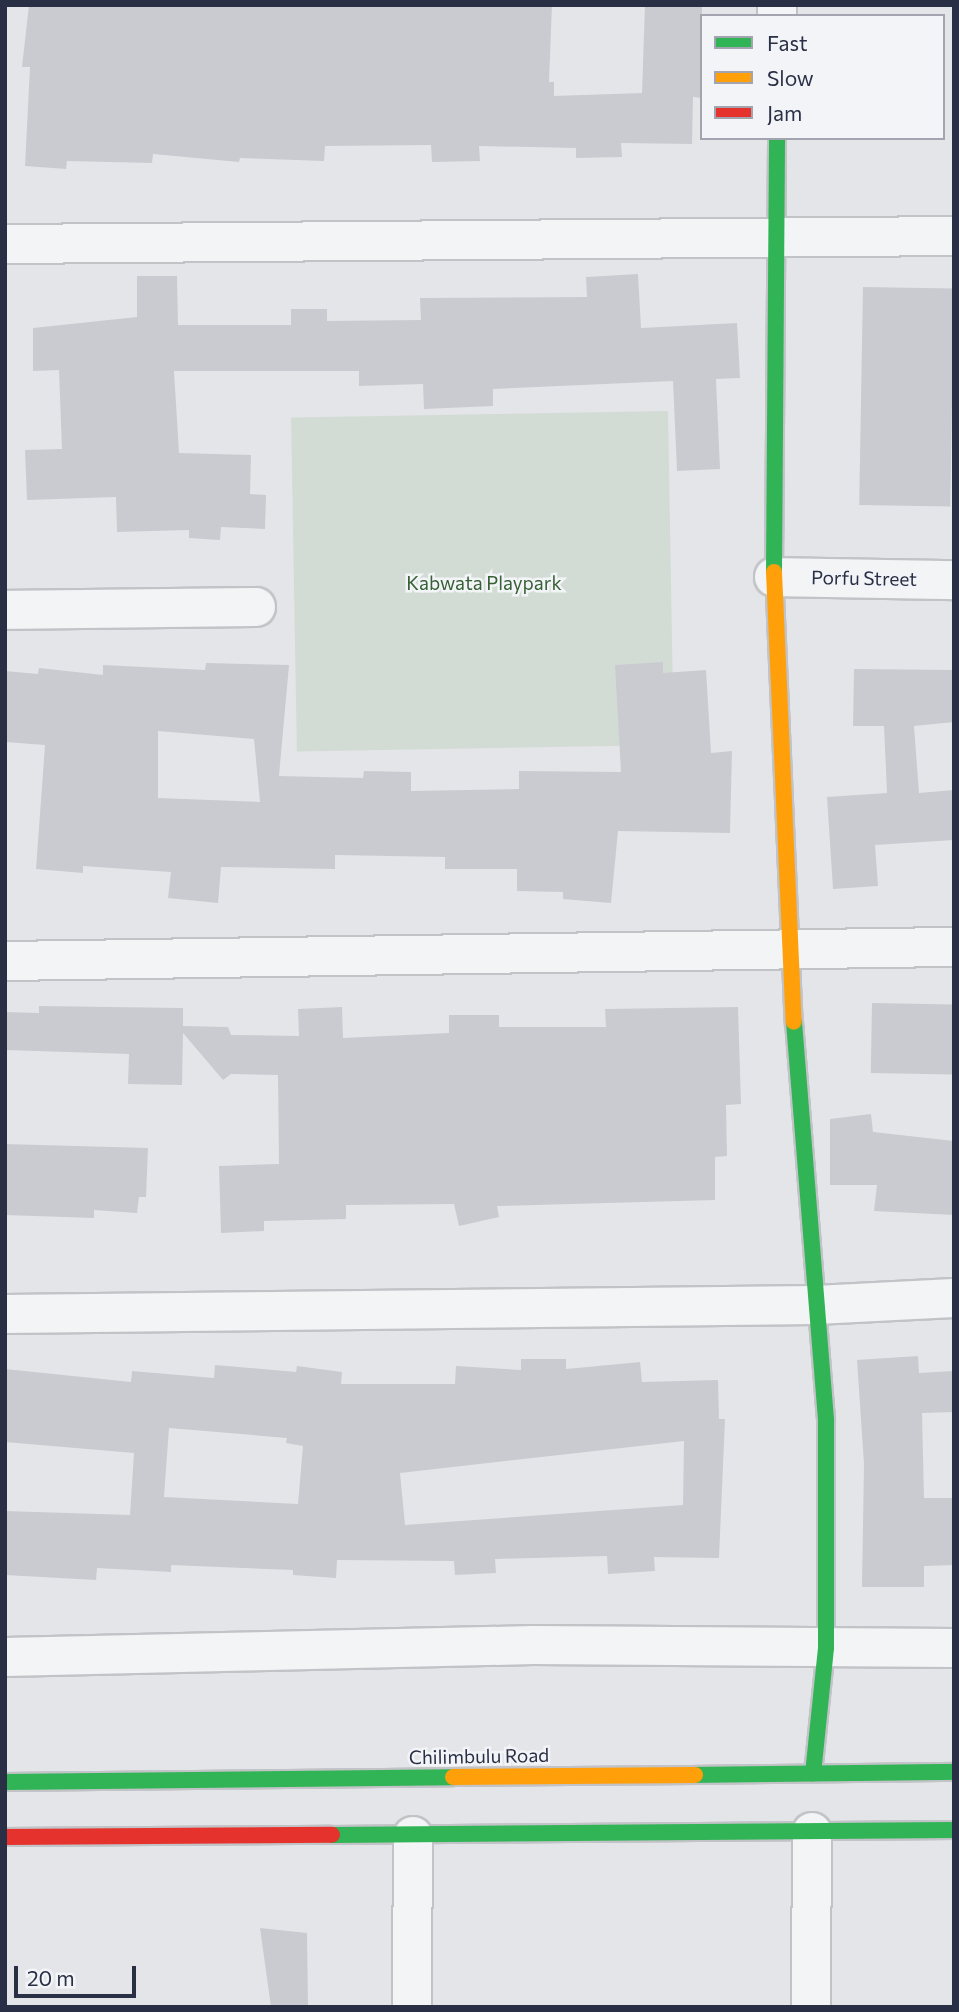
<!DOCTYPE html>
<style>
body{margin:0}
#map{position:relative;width:959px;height:2012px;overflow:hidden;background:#e4e5e9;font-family:Commissioner,sans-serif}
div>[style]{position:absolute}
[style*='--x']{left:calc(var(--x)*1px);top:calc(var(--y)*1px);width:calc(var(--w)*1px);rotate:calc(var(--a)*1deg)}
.green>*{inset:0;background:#d3dcd4;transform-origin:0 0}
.building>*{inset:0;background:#cacbd0;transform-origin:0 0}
.roads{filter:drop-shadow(2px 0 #c2c3c7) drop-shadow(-2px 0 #c2c3c7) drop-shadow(0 2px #c2c3c7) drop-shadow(0 -2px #c2c3c7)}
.street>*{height:38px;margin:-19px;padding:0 19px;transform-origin:19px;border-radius:19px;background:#f3f4f6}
.fast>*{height:16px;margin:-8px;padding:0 8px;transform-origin:8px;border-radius:8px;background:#30b455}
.slow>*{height:16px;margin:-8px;padding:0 8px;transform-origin:8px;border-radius:8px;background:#ff9f0a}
.jam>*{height:16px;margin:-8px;padding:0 8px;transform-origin:8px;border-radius:8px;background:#e5322d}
span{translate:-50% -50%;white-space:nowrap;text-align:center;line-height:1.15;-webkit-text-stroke:5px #f2f4f8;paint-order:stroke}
.street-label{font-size:19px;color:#292f44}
.park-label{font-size:19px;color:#376135}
.frame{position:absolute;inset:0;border:7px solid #292f44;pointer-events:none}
.legend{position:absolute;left:700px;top:14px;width:245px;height:126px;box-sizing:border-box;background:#f2f4f8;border:2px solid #a2a5b0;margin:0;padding:9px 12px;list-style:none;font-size:21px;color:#292f44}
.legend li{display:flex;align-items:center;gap:14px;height:35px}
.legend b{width:35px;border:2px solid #a2a5b0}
.scale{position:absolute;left:14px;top:1966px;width:122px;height:32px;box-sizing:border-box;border:4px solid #292f44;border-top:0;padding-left:9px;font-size:21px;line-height:24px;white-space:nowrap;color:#292f44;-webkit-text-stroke:5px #f2f4f8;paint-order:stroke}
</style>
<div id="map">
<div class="green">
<i style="left:668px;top:411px;width:334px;height:377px;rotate:89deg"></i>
</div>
<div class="building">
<i style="clip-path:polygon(29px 5px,552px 5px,549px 82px,554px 82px,554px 96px,642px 93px,645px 5px,695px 5px,702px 7px,702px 98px,693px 97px,692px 144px,621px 143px,622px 157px,576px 158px,576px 148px,479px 146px,480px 161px,432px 162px,431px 145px,325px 146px,324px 161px,240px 158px,239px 162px,153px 154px,152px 163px,67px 161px,66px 169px,25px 166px,30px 67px,22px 67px)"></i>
<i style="clip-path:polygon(638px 274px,641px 328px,737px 323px,740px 378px,716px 379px,720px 469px,677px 471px,673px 381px,493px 389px,493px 406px,424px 409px,423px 384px,359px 386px,359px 371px,174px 371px,179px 453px,251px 455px,250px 494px,266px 495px,265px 529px,221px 527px,220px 540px,189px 538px,189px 530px,117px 532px,116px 497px,27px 500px,25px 450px,62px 449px,59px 370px,33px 371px,33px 328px,137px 317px,137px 276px,177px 276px,178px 325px,291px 325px,291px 309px,327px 309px,327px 321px,421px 320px,420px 298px,587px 297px,586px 277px)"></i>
<i style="left:863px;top:287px;width:91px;height:218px;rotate:1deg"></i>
<i style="clip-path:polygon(evenodd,663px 662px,663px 673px,706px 670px,711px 753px,732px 751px,730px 833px,618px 831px,611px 903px,563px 899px,563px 892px,517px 891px,517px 869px,445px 869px,445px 857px,335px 855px,335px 869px,221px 867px,218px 903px,168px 898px,171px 872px,83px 866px,83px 873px,36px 869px,45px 745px,5px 742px,5px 671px,38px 674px,39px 668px,103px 675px,103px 665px,205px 670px,206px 663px,289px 665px,279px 776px,363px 778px,364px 771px,411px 772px,411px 791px,519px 789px,519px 771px,621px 772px,615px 665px,663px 662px,158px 731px,254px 739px,260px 802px,158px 798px,158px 731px)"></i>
<i style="clip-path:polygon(854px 669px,954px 670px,954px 722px,914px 726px,919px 793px,954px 790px,954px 840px,875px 845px,878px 886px,833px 889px,827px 797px,887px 793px,884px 726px,853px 726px)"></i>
<i style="left:872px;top:1003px;width:82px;height:70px;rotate:1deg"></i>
<i style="clip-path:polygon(39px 1006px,183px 1008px,183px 1026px,228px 1027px,231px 1035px,299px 1036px,298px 1009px,342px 1007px,343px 1038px,449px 1033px,449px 1015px,499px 1015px,499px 1027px,606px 1027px,605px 1009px,738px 1007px,741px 1104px,726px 1105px,727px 1156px,715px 1157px,715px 1200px,497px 1206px,499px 1217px,459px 1226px,454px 1204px,346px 1205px,346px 1219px,264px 1221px,264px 1231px,221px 1233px,219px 1166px,279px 1164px,278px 1075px,231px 1074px,223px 1080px,183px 1033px,182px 1085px,128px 1084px,129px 1054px,5px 1050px,5px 1012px,39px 1013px)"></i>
<i style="clip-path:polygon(871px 1114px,873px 1132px,954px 1141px,954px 1215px,874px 1211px,877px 1185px,830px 1185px,830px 1119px)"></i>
<i style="clip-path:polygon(5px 1144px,148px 1148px,146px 1197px,139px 1197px,137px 1213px,94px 1210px,94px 1218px,5px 1215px)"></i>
<i style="clip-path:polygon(918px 1356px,919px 1373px,954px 1371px,954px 1412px,922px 1413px,924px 1498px,954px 1498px,954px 1565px,924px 1566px,924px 1587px,862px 1587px,864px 1464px,857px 1360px)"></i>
<i style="clip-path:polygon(evenodd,521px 1359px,566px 1359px,566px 1369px,640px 1362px,642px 1382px,718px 1380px,719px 1419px,725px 1419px,719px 1558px,654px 1557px,655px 1571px,608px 1574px,607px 1556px,495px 1559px,496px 1573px,455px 1575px,454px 1561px,337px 1560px,336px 1578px,293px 1575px,293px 1570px,171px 1565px,171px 1572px,97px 1568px,96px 1580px,5px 1575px,5px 1511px,130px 1515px,134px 1453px,5px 1442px,5px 1369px,131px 1382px,132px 1371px,214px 1378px,215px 1365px,296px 1372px,297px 1366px,342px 1372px,341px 1384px,455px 1384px,456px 1366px,521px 1370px,521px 1359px,169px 1428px,287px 1438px,286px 1443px,303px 1446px,298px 1504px,164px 1497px,169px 1428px,521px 1359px,684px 1441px,683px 1505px,405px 1525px,400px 1473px,684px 1441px)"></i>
<i style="clip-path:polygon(260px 1928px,307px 1933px,308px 2007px,271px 2007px)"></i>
</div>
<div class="roads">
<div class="street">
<i style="--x:777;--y:16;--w:11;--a:-90"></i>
<i style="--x:5;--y:244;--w:949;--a:-0.48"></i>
<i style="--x:774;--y:577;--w:180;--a:1"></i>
<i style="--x:5;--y:610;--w:251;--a:-0.7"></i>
<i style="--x:5;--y:961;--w:949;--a:-0.85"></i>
<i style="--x:5;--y:1314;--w:811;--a:-0.64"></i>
<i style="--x:816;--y:1305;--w:138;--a:-2.9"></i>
<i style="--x:5;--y:1657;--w:528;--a:-1.3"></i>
<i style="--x:533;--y:1645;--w:421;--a:0.4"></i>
<i style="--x:412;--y:2007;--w:171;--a:-89.7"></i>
<i style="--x:811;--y:2007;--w:175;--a:-89.7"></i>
</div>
<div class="fast">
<i style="--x:774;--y:572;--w:434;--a:-89.6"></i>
<i style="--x:794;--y:1022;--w:401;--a:85.4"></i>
<i style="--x:826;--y:1422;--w:226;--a:90"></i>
<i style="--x:826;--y:1648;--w:126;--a:95.9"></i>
<i style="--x:695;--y:1775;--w:259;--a:-0.7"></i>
<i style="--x:5;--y:1782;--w:448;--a:-0.6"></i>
<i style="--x:332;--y:1835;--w:622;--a:-0.46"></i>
</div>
<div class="slow">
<i style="--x:774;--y:572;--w:450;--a:87.5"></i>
<i style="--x:453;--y:1777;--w:242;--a:-0.5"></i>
</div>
<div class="jam">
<i style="--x:5;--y:1837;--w:327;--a:-0.4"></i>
</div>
</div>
<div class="street-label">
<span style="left:864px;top:578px;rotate:1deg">Porfu Street</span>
<span style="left:479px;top:1756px;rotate:-1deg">Chilimbulu Road</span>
</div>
<div class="park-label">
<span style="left:484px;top:583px">Kabwata Playpark</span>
</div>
<div class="frame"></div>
<ul class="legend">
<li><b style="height:9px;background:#30b455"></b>Fast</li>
<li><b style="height:9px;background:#ff9f0a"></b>Slow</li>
<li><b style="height:9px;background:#e5322d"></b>Jam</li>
</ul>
<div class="scale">20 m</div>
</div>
